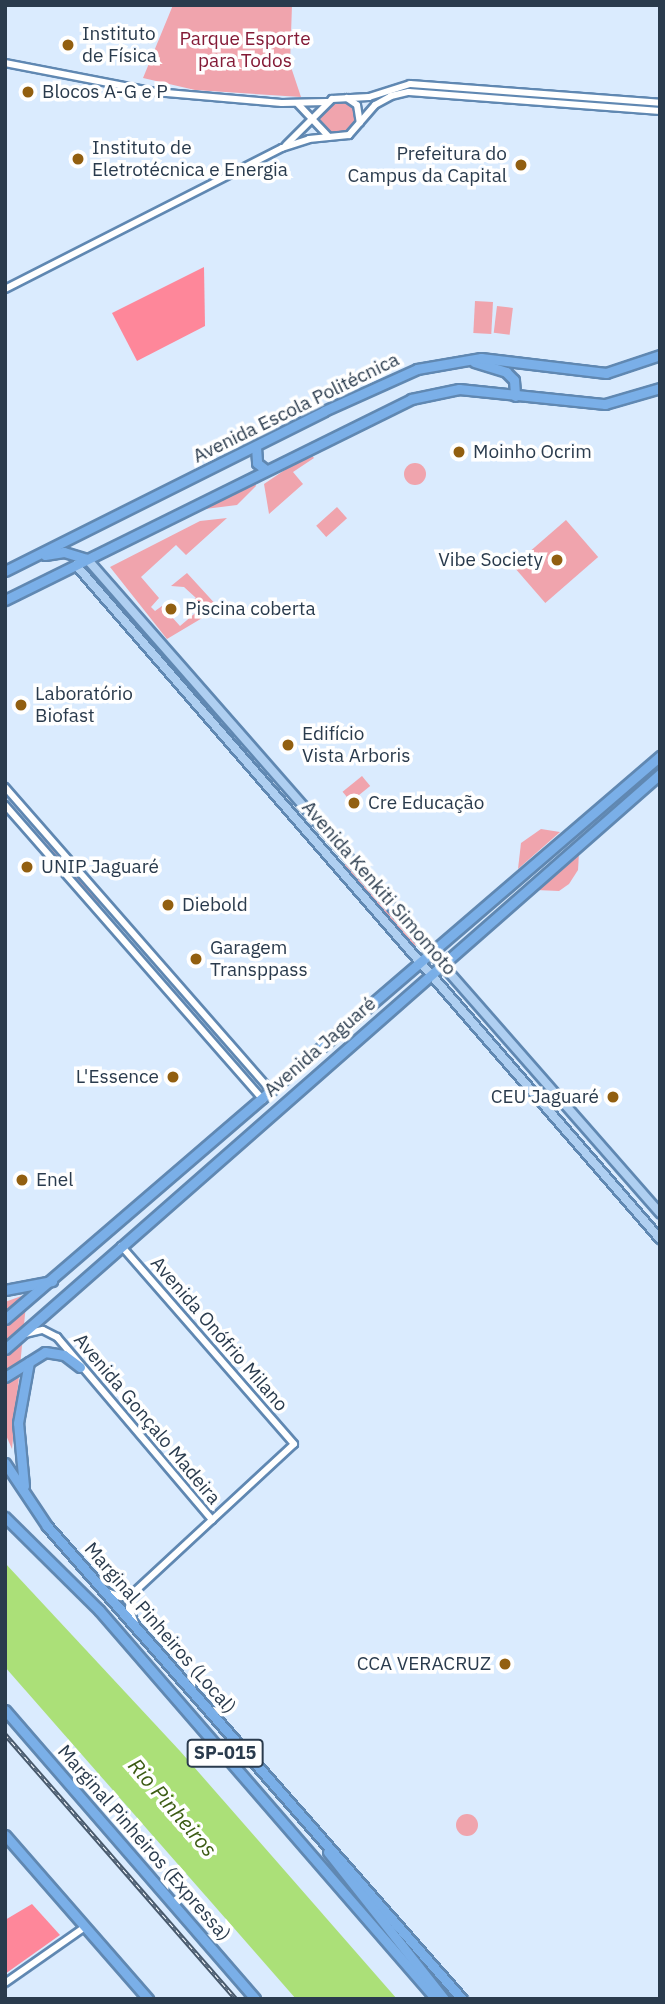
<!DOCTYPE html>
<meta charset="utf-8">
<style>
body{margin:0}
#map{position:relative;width:665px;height:2004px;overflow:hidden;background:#daebfe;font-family:"IBM Plex Sans",sans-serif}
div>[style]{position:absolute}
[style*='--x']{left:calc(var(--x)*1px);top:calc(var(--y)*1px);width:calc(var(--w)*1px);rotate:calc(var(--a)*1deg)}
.green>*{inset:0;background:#f0a4ad;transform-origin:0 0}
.round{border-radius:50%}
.forest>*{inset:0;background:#fe879a}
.water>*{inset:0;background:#abe078}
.roads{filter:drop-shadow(2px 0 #6088b2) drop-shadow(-2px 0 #6088b2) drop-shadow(0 2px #6088b2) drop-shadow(0 -2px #6088b2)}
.minor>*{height:6px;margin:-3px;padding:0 3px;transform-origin:3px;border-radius:3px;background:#fff}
.major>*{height:8px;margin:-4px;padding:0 4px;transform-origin:4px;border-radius:4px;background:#afcff1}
.highway>*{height:9px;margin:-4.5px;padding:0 4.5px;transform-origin:4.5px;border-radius:4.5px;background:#7aafe8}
.rail>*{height:4.5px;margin-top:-2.25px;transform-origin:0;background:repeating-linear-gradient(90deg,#fff 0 5px,#48596c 0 10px);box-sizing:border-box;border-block:2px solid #48596c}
.dots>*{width:19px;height:19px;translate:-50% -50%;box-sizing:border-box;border:4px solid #fff;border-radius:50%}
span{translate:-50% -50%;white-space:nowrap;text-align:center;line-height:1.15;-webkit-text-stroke:7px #fff;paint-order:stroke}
.shield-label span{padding:2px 5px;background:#fff;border:2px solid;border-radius:5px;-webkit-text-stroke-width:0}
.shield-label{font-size:18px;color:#2a3b4d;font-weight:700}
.poi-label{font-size:19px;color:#2a3b4d}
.left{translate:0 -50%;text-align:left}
.right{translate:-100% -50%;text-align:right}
.park-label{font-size:19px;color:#841b37}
.street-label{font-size:19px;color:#2a3b4d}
.water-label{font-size:21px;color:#3b5b13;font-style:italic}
.frame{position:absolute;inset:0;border:7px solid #2a3b4d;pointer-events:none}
</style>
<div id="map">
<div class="green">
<i style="clip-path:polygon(173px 5px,292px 5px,290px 64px,301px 97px,195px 90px,143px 78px)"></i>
<i class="round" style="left:320px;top:99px;width:36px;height:36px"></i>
<i style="left:475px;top:301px;width:18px;height:32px;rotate:3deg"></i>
<i style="left:497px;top:306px;width:16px;height:27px;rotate:7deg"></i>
<i style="clip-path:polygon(310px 453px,314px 458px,293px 472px,303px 484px,269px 514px,264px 484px)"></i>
<i class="round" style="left:404px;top:463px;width:22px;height:22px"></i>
<i style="clip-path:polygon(254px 481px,256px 486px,237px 505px,205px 509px)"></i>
<i style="left:337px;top:507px;width:15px;height:28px;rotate:48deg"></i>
<i style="clip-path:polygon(227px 518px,186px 555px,176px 545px,141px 577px,159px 598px,151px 607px,155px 611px,162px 606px,180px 626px,200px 609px,190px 602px,196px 598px,184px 587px,171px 586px,187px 573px,219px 608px,167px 639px,110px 567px,200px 521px)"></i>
<i style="left:566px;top:520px;width:49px;height:70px;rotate:49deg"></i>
<i style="clip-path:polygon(103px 580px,223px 719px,100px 583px)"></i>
<i style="left:362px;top:776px;width:13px;height:25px;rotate:51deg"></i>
<i style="clip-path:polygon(7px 796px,100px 903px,98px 905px)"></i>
<i style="clip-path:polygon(541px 829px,560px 832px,518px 869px,521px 843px)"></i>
<i style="clip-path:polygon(579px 853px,578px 870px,569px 884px,559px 891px,536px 890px)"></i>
<i style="left:347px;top:862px;width:108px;height:4px;rotate:49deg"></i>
<i style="clip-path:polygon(27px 1294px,12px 1449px,5px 1433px,5px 1302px)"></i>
<i class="round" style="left:456px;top:1814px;width:22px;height:22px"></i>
</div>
<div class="forest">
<i style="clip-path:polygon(204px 267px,205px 326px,137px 361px,112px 313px)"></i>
<i style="clip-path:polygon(32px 1904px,60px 1935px,5px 1974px,5px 1920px)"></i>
</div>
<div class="water">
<i style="clip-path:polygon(5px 1563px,180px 1751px,397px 1999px,296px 1999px,5px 1667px)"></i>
</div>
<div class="roads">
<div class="minor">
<i style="--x:5;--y:63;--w:153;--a:10.9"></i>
<i style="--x:155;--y:92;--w:127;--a:5"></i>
<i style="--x:282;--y:103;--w:45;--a:-1.3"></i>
<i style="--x:347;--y:98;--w:12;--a:35"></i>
<i style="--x:357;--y:105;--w:18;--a:81"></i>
<i style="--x:298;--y:104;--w:45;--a:46.8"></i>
<i style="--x:286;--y:145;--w:65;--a:-45"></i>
<i style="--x:332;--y:99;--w:37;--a:-3"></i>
<i style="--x:369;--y:97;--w:43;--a:-17.6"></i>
<i style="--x:410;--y:84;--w:251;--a:4.3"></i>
<i style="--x:5;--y:289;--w:311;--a:-27"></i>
<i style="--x:282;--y:148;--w:28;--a:-18"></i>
<i style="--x:309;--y:139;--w:40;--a:-5.7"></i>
<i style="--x:349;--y:135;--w:40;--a:-49"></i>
<i style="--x:375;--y:105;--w:18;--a:-29"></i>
<i style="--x:391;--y:96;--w:18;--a:-13"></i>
<i style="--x:409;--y:92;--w:252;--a:4.3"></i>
<i style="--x:5;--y:787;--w:405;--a:48.8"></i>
<i style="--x:5;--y:805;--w:392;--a:48.8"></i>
<i style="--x:25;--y:1334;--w:18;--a:-13"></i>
<i style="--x:43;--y:1330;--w:16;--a:27"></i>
<i style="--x:57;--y:1337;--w:240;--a:49.7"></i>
<i style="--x:107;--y:1592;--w:15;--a:20"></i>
<i style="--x:121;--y:1597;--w:10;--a:-11"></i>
<i style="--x:131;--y:1595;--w:222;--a:-42.8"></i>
<i style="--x:294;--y:1444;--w:263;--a:-131.1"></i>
<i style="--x:131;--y:1595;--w:13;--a:99"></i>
<i style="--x:129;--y:1608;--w:16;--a:68"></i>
<i style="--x:5;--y:1983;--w:98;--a:-35"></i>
</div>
<div class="major">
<i style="--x:87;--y:559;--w:870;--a:48.78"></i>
<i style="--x:76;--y:565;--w:892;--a:49.09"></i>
</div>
<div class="highway">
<i style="--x:474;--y:362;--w:34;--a:17"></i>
<i style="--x:506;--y:372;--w:11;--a:45"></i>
<i style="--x:514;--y:380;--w:16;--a:86"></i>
<i style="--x:256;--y:447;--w:16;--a:86"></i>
<i style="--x:257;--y:463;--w:11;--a:38"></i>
<i style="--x:45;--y:555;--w:19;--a:-9"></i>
<i style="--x:64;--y:552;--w:24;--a:17"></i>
<i style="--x:5;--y:571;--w:357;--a:-26.6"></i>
<i style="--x:324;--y:411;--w:102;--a:-24.3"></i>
<i style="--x:417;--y:369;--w:65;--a:-9.8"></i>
<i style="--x:481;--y:358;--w:126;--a:6.8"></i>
<i style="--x:606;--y:373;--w:57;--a:-18.4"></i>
<i style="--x:5;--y:600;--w:453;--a:-26.3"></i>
<i style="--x:411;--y:399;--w:49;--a:-11.8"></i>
<i style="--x:459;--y:389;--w:147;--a:5.9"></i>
<i style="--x:605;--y:404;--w:57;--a:-16.2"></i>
<i style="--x:5;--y:1290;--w:48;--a:-10.8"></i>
<i style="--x:5;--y:1319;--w:864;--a:-40.68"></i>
<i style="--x:5;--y:1349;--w:872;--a:-41.28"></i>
<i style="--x:5;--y:1377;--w:47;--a:-32"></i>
<i style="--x:45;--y:1352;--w:19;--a:9"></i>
<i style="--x:64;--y:1355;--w:20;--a:37"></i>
<i style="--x:5;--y:1463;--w:76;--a:56.3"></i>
<i style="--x:47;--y:1526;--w:629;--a:48.74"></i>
<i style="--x:24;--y:1486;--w:63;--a:-95.4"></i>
<i style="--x:18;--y:1423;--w:62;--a:-79.8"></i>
<i style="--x:5;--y:1517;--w:132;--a:44.7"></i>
<i style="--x:99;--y:1610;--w:515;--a:49.1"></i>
<i style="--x:5;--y:1710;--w:382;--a:49.1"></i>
<i style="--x:5;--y:1835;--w:218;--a:48.9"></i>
<i style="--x:328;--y:1852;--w:187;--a:51.7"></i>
</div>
</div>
<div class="rail">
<i style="--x:5;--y:1734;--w:352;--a:48.9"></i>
</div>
<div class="dots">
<i style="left:68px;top:45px;background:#925f10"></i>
<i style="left:28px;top:92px;background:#925f10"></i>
<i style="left:78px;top:159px;background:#925f10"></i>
<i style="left:521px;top:165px;background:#925f10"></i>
<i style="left:459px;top:452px;background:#925f10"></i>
<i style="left:557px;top:560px;background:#925f10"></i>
<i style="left:171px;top:609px;background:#925f10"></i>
<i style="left:21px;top:705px;background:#925f10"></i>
<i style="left:288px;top:745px;background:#925f10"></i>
<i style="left:354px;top:803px;background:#925f10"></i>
<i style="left:27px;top:867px;background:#925f10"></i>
<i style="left:168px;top:905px;background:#925f10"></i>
<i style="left:196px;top:959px;background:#925f10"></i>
<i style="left:173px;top:1077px;background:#925f10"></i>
<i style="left:613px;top:1097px;background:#925f10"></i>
<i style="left:22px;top:1180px;background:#925f10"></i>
<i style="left:505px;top:1664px;background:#925f10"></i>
</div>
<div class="shield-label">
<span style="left:225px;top:1753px">SP-015</span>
</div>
<div class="poi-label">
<span class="left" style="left:82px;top:45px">Instituto<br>de Física</span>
<span class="left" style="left:42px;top:92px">Blocos A-G e P</span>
<span class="left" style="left:92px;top:159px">Instituto de<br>Eletrotécnica e Energia</span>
<span class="right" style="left:507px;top:165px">Prefeitura do<br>Campus da Capital</span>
<span class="left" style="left:473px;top:452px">Moinho Ocrim</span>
<span class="right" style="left:543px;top:560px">Vibe Society</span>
<span class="left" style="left:185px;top:609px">Piscina coberta</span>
<span class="left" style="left:35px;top:705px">Laboratório<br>Biofast</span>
<span class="left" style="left:302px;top:745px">Edifício<br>Vista Arboris</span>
<span class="left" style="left:368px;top:803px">Cre Educação</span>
<span class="left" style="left:41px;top:867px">UNIP Jaguaré</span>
<span class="left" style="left:182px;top:905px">Diebold</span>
<span class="left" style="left:210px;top:959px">Garagem<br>Transppass</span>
<span class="right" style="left:159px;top:1077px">L'Essence</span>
<span class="right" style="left:599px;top:1097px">CEU Jaguaré</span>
<span class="left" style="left:36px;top:1180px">Enel</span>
<span class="right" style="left:491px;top:1664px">CCA VERACRUZ</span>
</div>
<div class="park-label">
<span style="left:245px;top:50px">Parque Esporte<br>para Todos</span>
</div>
<div class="street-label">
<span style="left:296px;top:408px;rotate:-26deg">Avenida Escola Politécnica</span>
<span style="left:379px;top:888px;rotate:49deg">Avenida Kenkiti Simomoto</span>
<span style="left:320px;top:1047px;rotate:-41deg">Avenida Jaguaré</span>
<span style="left:219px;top:1334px;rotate:49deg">Avenida Onófrio Milano</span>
<span style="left:147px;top:1419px;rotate:50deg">Avenida Gonçalo Madeira</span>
<span style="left:160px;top:1628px;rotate:49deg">Marginal Pinheiros (Local)</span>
<span style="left:144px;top:1843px;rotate:49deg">Marginal Pinheiros (Expressa)</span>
</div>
<div class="water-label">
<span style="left:173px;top:1807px;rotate:49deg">Rio Pinheiros</span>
</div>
<div class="frame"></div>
</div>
